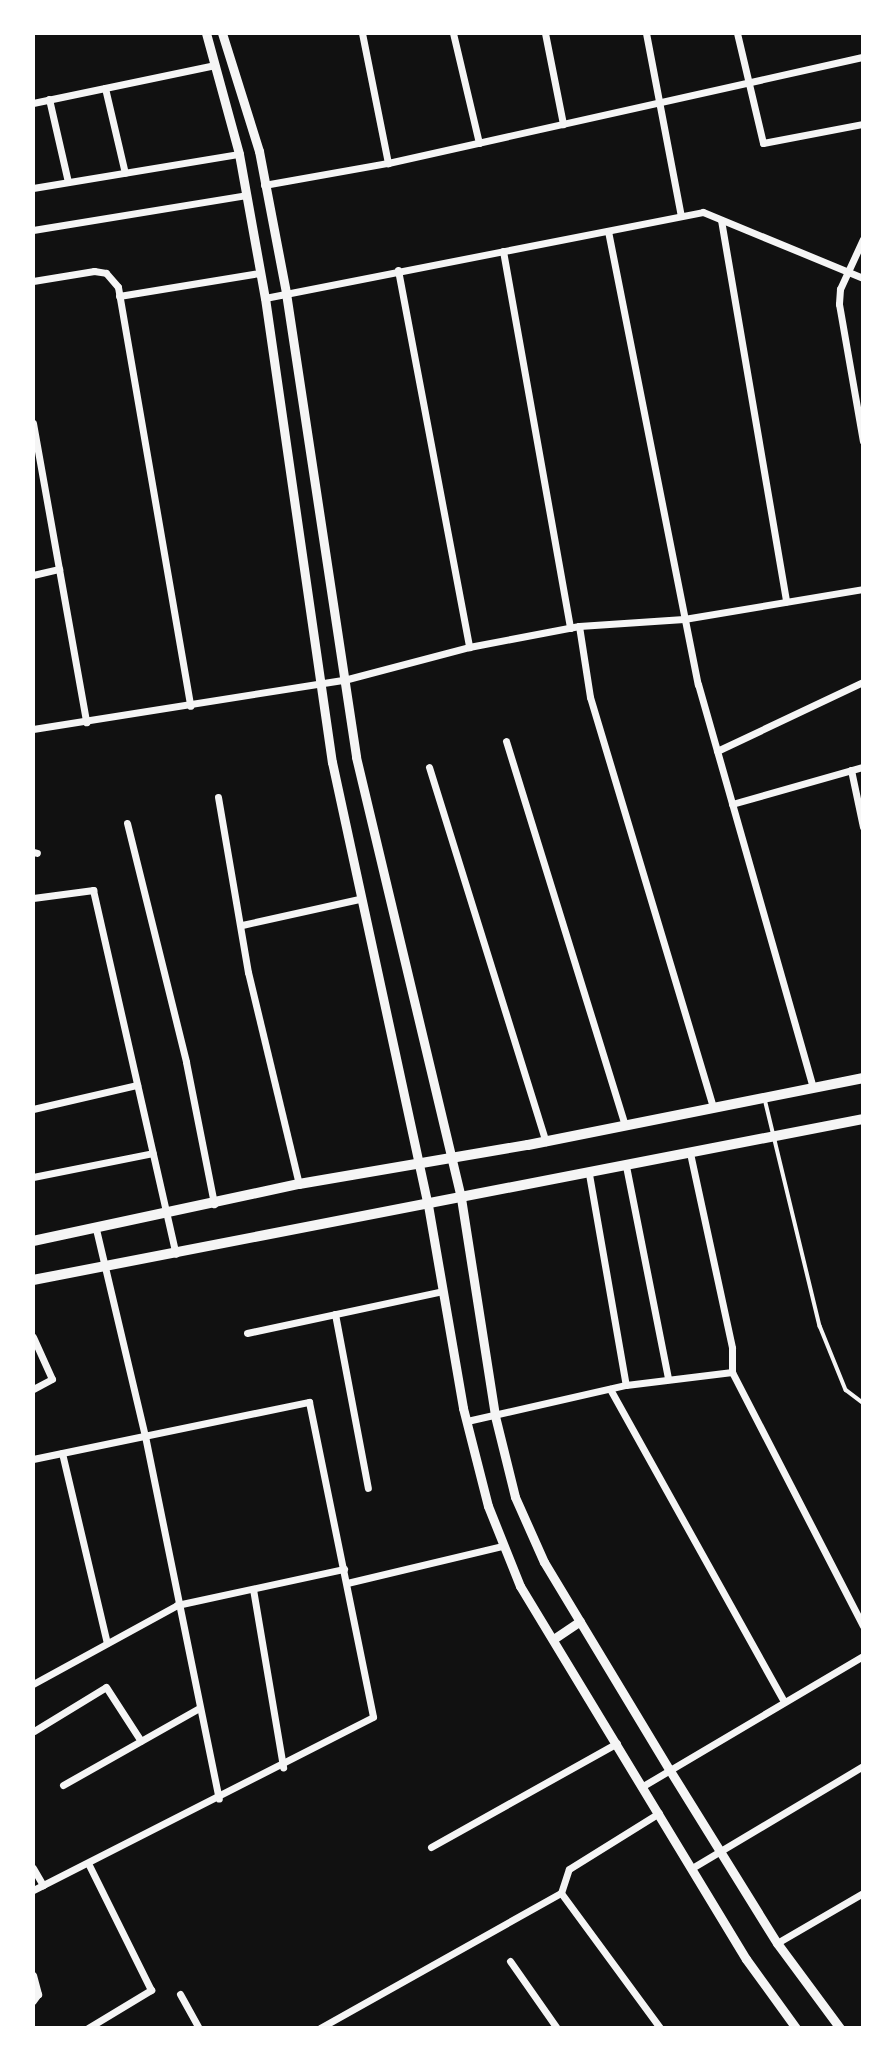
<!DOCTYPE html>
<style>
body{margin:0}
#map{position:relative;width:896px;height:2061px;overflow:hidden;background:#111;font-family:Manrope,sans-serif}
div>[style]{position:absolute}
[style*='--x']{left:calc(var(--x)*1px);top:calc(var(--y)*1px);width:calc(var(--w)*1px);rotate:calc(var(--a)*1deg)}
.service>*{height:3.5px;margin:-1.75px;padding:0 1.75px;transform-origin:1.75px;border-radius:1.75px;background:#f5f5f5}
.minor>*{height:7px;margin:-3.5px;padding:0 3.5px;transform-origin:3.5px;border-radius:3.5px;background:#f5f5f5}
.tertiary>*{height:9px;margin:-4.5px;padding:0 4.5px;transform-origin:4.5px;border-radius:4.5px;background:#f5f5f5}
.primary>*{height:10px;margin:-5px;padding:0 5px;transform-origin:5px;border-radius:5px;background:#f5f5f5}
span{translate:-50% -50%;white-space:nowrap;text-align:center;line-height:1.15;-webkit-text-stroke:5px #fff;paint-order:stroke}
.frame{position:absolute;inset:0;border:35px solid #fff;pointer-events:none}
</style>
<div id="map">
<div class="service">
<i style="--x:765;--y:1099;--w:234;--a:76.4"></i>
<i style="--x:820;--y:1326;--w:69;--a:67.9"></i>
<i style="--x:846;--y:1390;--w:21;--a:37"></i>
</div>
<div class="minor">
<i style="--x:362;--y:33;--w:133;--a:78.7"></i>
<i style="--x:453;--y:33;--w:113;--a:76.7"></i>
<i style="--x:545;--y:33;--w:93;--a:78.8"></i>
<i style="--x:646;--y:33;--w:186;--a:79.2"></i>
<i style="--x:737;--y:33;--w:113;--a:76.7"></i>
<i style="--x:763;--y:143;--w:102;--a:-10.8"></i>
<i style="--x:105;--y:88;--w:87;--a:76.8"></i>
<i style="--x:49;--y:99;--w:85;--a:77.1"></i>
<i style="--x:33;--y:103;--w:186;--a:-11.8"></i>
<i style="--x:264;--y:185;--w:126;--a:-10.1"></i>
<i style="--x:388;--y:163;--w:487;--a:-12.6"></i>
<i style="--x:33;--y:188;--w:209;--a:-9.4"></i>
<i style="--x:721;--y:220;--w:387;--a:80.3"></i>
<i style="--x:33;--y:230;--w:216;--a:-9.3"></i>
<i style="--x:608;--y:231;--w:462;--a:78.8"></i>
<i style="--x:698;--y:684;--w:420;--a:74.1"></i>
<i style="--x:863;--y:239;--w:55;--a:114.7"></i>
<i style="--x:840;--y:289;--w:15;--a:94"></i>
<i style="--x:839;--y:304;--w:139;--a:80.1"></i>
<i style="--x:503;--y:251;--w:383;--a:79.9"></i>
<i style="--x:398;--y:270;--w:384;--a:79.3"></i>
<i style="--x:33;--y:281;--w:62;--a:-9.3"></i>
<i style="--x:94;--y:271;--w:12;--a:9"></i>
<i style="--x:106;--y:273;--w:18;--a:49"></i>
<i style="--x:118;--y:287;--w:425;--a:80.2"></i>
<i style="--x:119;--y:296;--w:142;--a:-9.3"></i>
<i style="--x:265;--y:298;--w:446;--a:-11.1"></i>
<i style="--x:703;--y:212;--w:173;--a:22.4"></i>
<i style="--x:33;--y:423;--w:304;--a:79.9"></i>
<i style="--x:33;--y:575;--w:27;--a:-13"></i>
<i style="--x:579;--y:626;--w:72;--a:81.2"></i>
<i style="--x:590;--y:697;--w:429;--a:73.3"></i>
<i style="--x:33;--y:729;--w:315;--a:-9"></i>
<i style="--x:344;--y:680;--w:129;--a:-14.8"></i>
<i style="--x:469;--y:647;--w:112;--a:-10.8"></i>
<i style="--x:579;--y:626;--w:105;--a:-3.8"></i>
<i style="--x:684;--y:619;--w:181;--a:-9.5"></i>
<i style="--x:506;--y:741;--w:403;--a:72.8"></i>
<i style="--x:717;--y:751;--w:161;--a:-25.3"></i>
<i style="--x:429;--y:767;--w:393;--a:72.7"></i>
<i style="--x:851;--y:770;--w:58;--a:78.1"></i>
<i style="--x:218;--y:797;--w:178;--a:80.3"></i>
<i style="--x:248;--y:972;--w:218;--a:76.5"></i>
<i style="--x:732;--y:804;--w:136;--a:-15.8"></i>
<i style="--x:127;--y:823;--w:246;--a:76.1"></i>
<i style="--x:186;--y:1062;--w:145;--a:78.8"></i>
<i style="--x:33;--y:852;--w:4;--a:14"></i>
<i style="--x:33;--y:898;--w:61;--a:-7.6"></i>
<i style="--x:93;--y:890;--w:373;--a:77.2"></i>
<i style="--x:242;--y:925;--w:120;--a:-12.5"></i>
<i style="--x:33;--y:1109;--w:107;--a:-13"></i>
<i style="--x:690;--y:1153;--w:199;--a:77.8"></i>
<i style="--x:732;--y:1348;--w:24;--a:90"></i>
<i style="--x:626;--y:1166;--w:217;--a:78.8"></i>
<i style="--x:589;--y:1174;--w:214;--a:80.1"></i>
<i style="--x:33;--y:1177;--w:122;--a:-11.3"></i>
<i style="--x:96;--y:1229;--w:213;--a:76.7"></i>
<i style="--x:145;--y:1436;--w:370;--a:78.5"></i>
<i style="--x:335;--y:1314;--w:177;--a:79.3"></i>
<i style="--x:247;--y:1333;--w:200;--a:-12.1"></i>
<i style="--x:33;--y:1337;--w:46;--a:65.7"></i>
<i style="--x:52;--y:1379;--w:21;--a:152"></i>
<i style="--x:610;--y:1389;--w:358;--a:60.9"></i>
<i style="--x:467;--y:1421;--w:163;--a:-12.8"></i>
<i style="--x:626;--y:1385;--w:107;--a:-7"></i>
<i style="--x:732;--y:1372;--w:286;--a:62.7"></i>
<i style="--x:62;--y:1453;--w:195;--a:76.7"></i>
<i style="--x:33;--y:1459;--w:282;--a:-11.7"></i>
<i style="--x:309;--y:1402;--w:321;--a:78.5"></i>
<i style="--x:373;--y:1717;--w:381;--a:153"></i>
<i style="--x:347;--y:1583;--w:159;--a:-13.4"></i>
<i style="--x:253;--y:1589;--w:181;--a:80.4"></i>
<i style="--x:33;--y:1684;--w:164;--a:-28.7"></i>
<i style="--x:177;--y:1605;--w:171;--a:-12.2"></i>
<i style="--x:34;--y:1731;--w:84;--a:-31.4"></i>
<i style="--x:106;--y:1687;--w:64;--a:57.1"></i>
<i style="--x:63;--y:1785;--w:156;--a:-29.5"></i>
<i style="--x:643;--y:1786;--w:256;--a:-30.6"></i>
<i style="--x:431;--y:1847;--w:213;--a:-29.2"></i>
<i style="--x:33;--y:1868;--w:20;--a:60"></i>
<i style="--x:692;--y:1868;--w:199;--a:-30.8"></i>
<i style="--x:561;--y:1893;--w:25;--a:-72"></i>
<i style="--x:569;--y:1869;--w:106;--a:-31.9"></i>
<i style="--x:777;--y:1943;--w:99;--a:-30.2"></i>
<i style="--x:510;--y:1961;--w:82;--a:55"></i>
<i style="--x:33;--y:1975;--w:20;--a:75"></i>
<i style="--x:38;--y:1994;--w:9;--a:126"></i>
<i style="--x:180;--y:1994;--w:39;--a:61"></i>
<i style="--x:88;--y:2028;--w:74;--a:-31.1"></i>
<i style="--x:151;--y:1990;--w:142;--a:-116.4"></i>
<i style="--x:320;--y:2028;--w:276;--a:-29.3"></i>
<i style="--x:561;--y:1893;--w:167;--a:53.7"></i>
</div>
<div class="tertiary">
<i style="--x:206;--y:33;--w:125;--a:74.7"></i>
<i style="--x:239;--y:154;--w:146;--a:79.8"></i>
<i style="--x:265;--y:298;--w:469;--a:81.8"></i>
<i style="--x:332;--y:762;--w:453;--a:77.8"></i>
<i style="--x:428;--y:1205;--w:206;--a:80.2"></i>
<i style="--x:463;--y:1408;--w:101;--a:75.7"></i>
<i style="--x:488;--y:1506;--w:86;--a:68.2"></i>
<i style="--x:520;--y:1586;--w:436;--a:58.8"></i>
<i style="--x:746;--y:1959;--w:85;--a:54.1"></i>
<i style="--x:222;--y:33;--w:124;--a:72.6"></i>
<i style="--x:259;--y:151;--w:145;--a:79.2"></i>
<i style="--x:286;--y:293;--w:469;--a:81.4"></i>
<i style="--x:356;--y:757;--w:453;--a:76.6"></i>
<i style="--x:461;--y:1198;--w:221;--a:81.1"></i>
<i style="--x:495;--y:1416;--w:83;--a:76.1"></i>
<i style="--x:515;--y:1497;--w:71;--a:66"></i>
<i style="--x:544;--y:1562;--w:242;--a:58.9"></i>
<i style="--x:669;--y:1769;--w:205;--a:58.2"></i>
<i style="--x:777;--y:1943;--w:106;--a:53.5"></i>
<i style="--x:555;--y:1638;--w:30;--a:-34"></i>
</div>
<div class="primary">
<i style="--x:33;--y:1241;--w:272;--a:-12.1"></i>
<i style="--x:299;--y:1184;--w:232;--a:-9.7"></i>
<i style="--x:528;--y:1145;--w:342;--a:-11.3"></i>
<i style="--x:33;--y:1280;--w:845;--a:-10.98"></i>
</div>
<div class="frame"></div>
</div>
